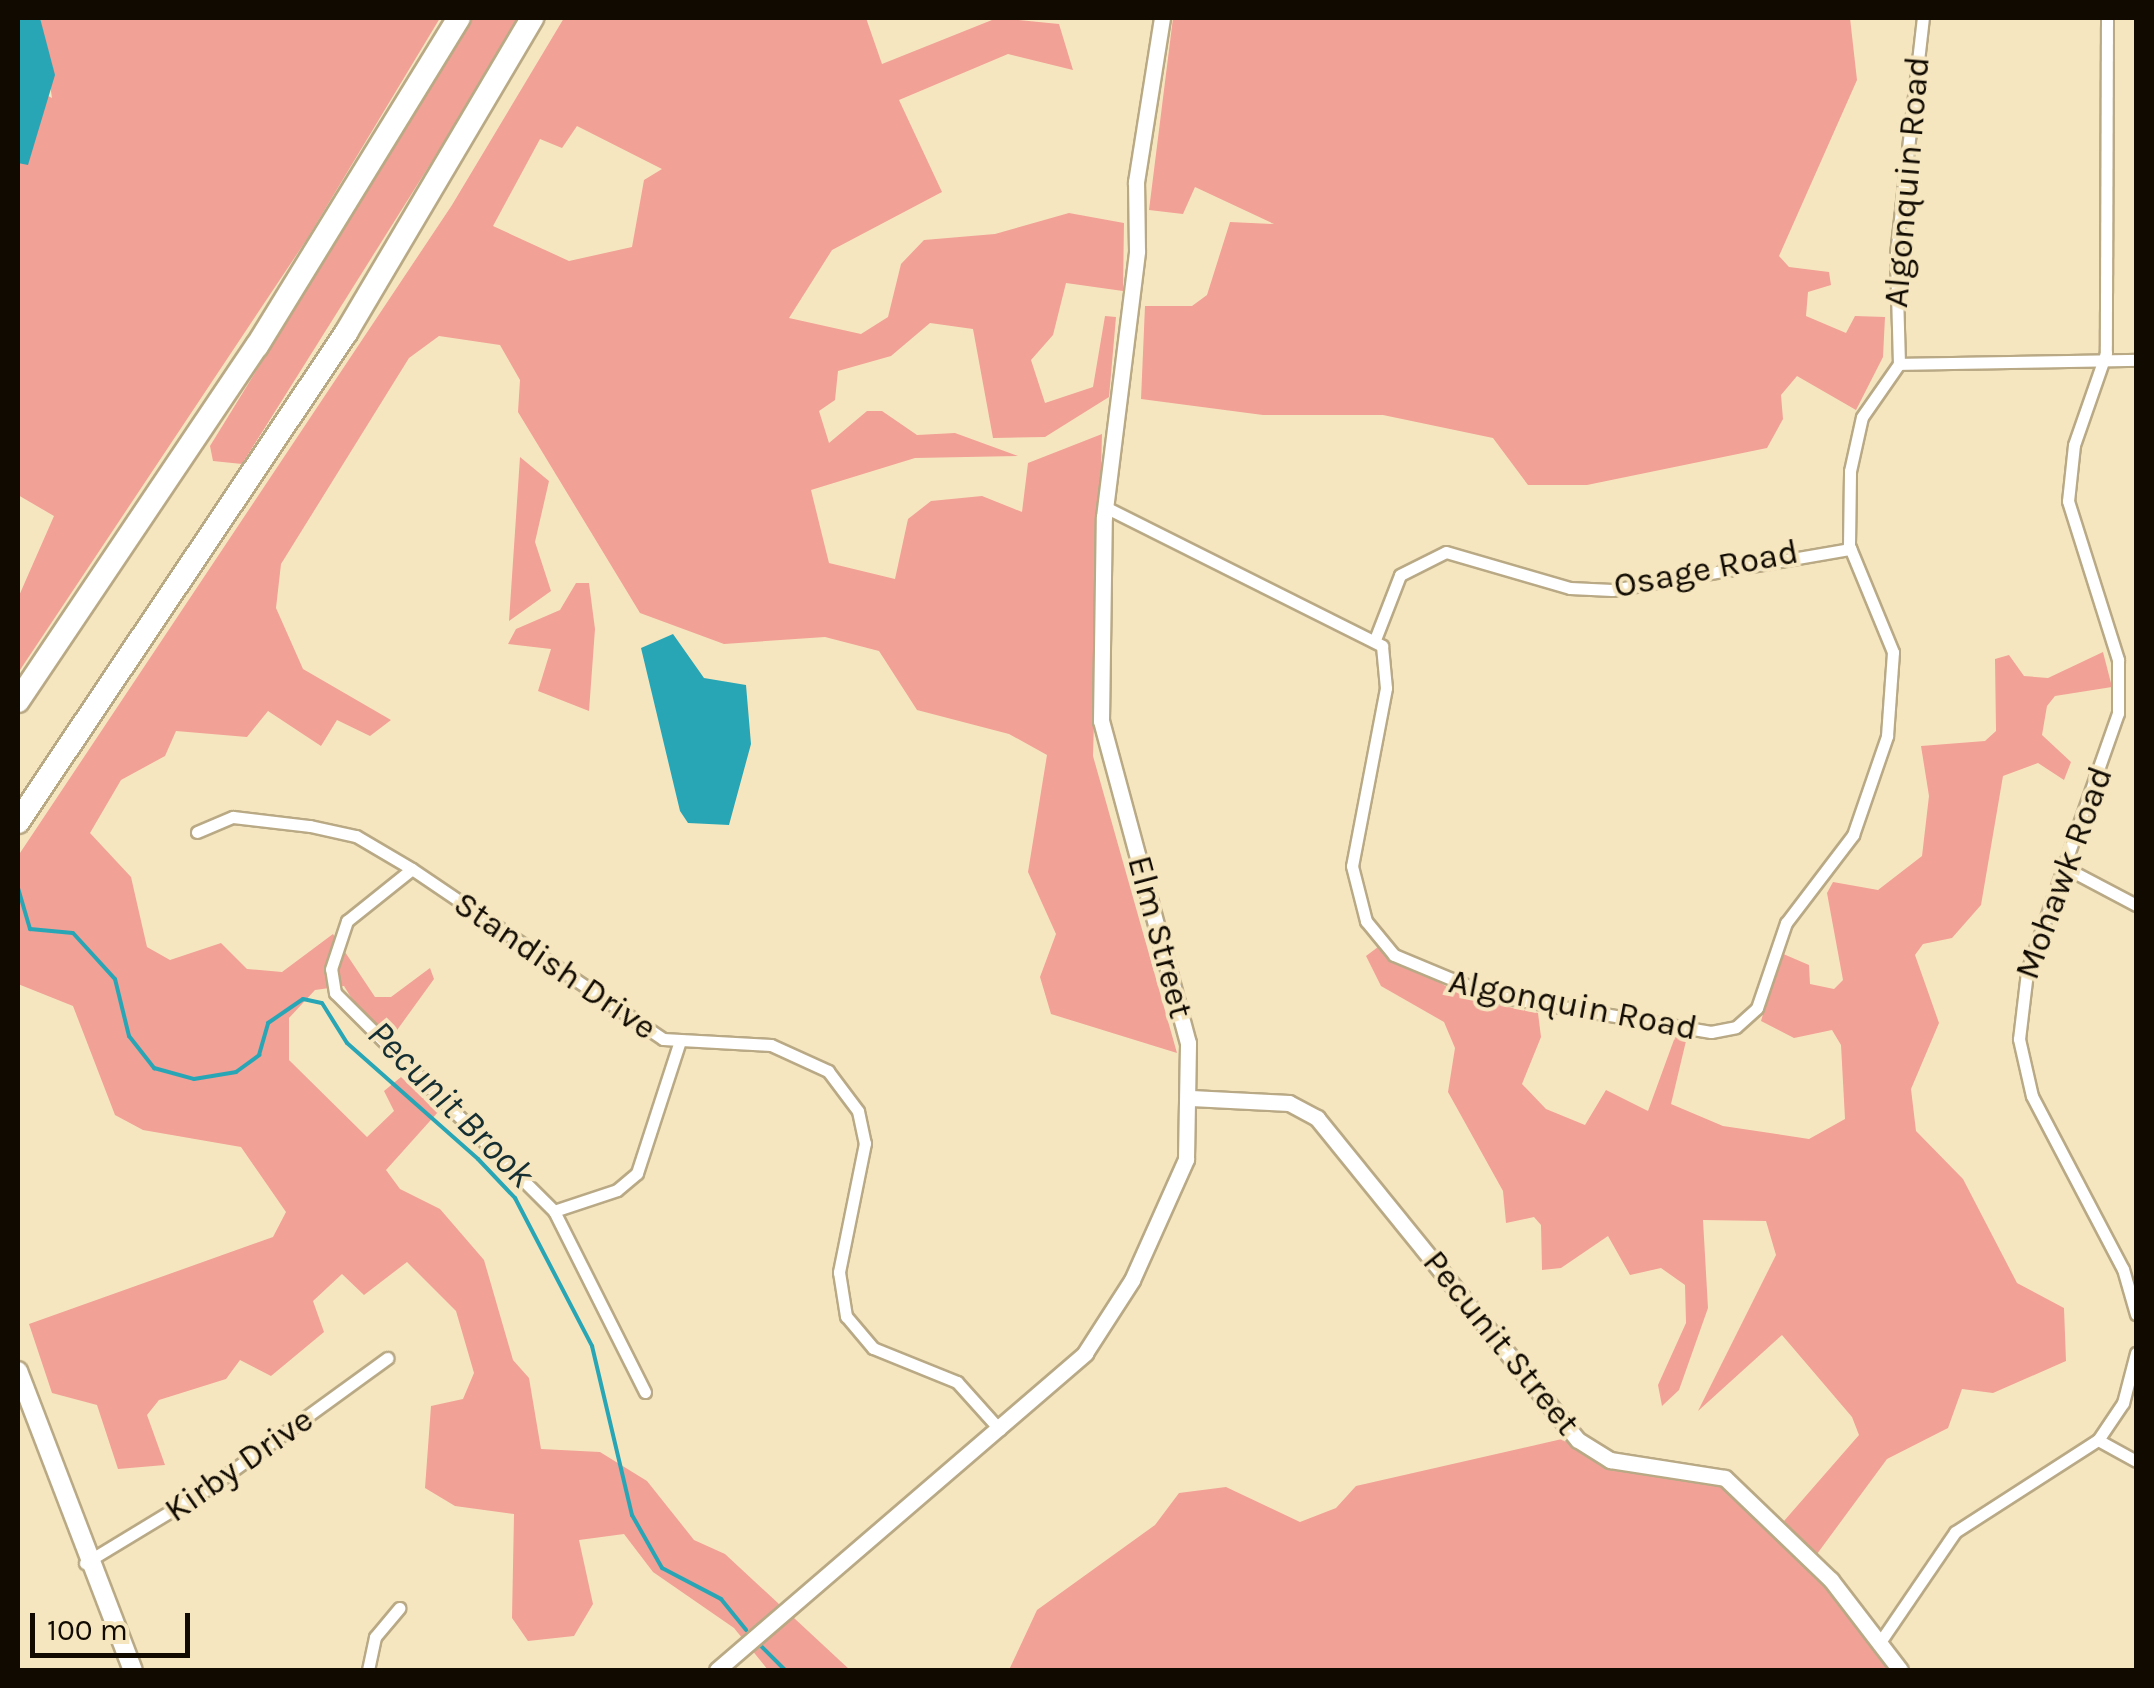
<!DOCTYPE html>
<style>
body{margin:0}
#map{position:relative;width:2154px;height:1688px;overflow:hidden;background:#f6e6bf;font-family:Karla,sans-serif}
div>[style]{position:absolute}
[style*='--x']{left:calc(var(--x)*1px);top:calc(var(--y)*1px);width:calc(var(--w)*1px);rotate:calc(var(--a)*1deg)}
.green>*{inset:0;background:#f1a196}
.water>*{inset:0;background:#29a6b6}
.stream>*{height:4px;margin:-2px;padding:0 2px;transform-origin:2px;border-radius:2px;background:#29a6b6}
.roads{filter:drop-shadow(2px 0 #b9a985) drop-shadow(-2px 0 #b9a985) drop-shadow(0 2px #b9a985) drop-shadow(0 -2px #b9a985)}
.minor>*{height:11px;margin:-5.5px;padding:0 5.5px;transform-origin:5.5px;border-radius:5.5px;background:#fff}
.tertiary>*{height:15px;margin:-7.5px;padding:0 7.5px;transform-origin:7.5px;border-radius:7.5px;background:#fff}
.secondary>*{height:18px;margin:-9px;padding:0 9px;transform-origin:9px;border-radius:9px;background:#fff}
.motorway>*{height:22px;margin:-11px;padding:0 11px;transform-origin:11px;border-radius:11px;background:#fff}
span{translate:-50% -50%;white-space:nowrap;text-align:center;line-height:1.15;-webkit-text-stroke:8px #f6e6bf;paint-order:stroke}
.street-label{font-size:35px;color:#100a01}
.water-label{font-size:38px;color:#152e32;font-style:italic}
.frame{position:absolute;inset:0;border:20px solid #100a01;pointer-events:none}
.scale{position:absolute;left:30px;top:1613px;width:160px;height:45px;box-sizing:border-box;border:5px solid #100a01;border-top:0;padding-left:12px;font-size:30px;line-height:35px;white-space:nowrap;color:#100a01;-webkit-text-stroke:8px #f6e6bf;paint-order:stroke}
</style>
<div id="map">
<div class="green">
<i style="clip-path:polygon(40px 18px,440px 18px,307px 239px,18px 673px,18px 598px,54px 516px,18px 495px,18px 81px,52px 98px)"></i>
<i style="clip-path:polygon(473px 18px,522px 18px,242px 464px,213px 461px,210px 446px)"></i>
<i style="clip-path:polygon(evenodd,564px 18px,866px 18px,882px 64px,997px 18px,1059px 24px,1073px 70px,1008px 54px,899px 100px,942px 192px,832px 250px,789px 318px,861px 334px,888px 317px,901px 264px,924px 240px,995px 234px,1069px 213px,1124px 223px,1123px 291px,1066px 283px,1053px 335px,1031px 360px,1045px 403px,1093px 387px,1105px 316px,1116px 317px,1109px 397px,1045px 437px,993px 438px,973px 329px,930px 323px,891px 356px,838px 371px,835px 400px,819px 411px,829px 443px,867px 411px,882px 411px,917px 435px,955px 433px,1018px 456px,915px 458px,811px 490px,829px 563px,895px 579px,908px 519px,931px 501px,982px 496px,1022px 512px,1028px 463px,1102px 434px,1093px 756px,1177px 1053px,1051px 1014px,1040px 977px,1056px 934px,1028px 872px,1047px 755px,1009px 734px,917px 710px,879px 651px,825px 637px,724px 644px,640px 613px,518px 412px,520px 380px,500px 345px,439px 336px,409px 358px,281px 564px,276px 608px,303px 669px,391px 720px,370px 736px,337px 720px,321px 746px,268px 711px,247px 737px,176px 731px,165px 756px,121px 780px,90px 833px,131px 877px,147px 947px,170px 960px,221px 943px,247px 969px,282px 972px,333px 934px,375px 997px,391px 997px,430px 968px,434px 979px,392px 1037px,363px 1017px,344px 986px,315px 990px,289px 1018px,289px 1060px,367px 1137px,394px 1111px,384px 1091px,401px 1077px,438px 1112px,386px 1170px,400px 1189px,440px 1209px,484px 1260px,513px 1360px,529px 1378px,541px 1449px,600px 1452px,647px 1481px,694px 1540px,725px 1554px,850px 1670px,768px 1670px,734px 1628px,653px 1572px,624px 1534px,579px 1540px,593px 1604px,574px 1636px,528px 1641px,512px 1618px,514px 1514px,455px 1506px,425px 1488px,431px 1406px,463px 1399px,474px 1373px,456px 1311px,407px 1262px,364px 1295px,342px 1274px,313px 1301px,324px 1332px,271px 1376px,240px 1360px,226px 1379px,159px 1400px,147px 1415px,165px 1465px,118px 1469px,97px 1405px,52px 1393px,29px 1324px,273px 1237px,286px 1212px,241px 1147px,143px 1130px,115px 1115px,73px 1006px,18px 984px,18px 856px,452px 205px,564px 18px,577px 126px,662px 169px,644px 180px,632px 247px,569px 261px,493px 226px,540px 139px,562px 148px,577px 126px)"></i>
<i style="clip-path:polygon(1173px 18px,1850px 18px,1857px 80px,1779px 256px,1789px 267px,1829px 272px,1831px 285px,1808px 292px,1806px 316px,1846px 333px,1855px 316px,1885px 317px,1883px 357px,1856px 410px,1797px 376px,1781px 395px,1783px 419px,1767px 448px,1587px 485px,1528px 485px,1493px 438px,1383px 415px,1263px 415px,1141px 399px,1145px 306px,1192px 306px,1207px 295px,1230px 222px,1274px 224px,1195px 187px,1183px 214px,1149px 210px)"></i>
<i style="clip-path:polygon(520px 457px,549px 481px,535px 542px,551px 591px,509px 621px)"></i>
<i style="clip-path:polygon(576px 583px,589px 583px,595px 629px,589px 711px,538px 691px,551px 649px,508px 644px,516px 629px,560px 610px)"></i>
<i style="clip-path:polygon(2103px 652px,2112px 687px,2055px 696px,2047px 706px,2042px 735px,2071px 762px,2064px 780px,2038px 763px,2003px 776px,1981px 905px,1952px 938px,1923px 944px,1915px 955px,1939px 1023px,1911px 1089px,1916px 1131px,1963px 1179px,2017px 1283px,2064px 1308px,2066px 1361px,1993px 1393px,1962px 1389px,1948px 1428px,1887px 1459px,1817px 1554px,1784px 1521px,1859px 1435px,1852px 1417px,1782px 1335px,1698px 1411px,1776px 1255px,1766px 1221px,1703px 1220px,1708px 1308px,1679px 1390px,1662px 1406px,1658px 1385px,1686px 1323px,1685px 1285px,1661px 1268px,1630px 1275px,1608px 1236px,1561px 1268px,1542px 1270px,1541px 1225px,1534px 1217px,1506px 1223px,1503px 1191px,1448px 1092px,1455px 1048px,1444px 1022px,1381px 986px,1366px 956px,1378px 947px,1468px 999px,1538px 1013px,1541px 1037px,1522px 1084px,1546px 1109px,1585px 1125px,1606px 1090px,1648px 1111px,1675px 1037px,1686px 1041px,1671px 1104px,1723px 1126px,1809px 1139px,1845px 1119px,1841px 1045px,1832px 1030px,1794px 1038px,1761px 1021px,1781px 953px,1809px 965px,1810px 984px,1834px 989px,1843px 980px,1827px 893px,1833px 882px,1878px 890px,1922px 856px,1929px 796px,1921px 746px,1985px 741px,1996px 731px,1995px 659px,2009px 655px,2024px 676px,2048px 678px)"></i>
<i style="clip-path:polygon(1562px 1439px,1610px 1467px,1724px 1486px,1834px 1594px,1891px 1670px,1009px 1670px,1037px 1610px,1155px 1525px,1179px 1493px,1226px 1487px,1300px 1522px,1336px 1508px,1356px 1486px)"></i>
</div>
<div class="water">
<i style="clip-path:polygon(18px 18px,40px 18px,55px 75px,28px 165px,18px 163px)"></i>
<i style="clip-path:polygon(673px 634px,704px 678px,746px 685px,751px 744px,729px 825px,688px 823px,680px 811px,641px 648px)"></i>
</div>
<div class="stream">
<i style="--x:18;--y:888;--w:43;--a:73.7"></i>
<i style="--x:30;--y:929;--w:43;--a:5.3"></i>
<i style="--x:73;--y:933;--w:62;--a:47.6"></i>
<i style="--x:115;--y:979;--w:59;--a:76.2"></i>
<i style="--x:129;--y:1036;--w:41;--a:52"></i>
<i style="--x:154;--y:1068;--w:41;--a:15.4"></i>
<i style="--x:194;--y:1079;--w:43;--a:-9.5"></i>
<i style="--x:236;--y:1072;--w:29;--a:-36"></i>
<i style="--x:259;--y:1055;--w:33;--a:-74"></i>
<i style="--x:268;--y:1023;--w:42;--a:-34.4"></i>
<i style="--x:303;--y:999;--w:19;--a:12"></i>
<i style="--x:322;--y:1003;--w:47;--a:58"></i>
<i style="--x:347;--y:1043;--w:175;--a:41.5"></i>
<i style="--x:478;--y:1159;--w:54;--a:46.5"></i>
<i style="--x:515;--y:1198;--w:167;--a:62.5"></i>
<i style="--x:592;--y:1346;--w:174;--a:76.7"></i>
<i style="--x:632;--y:1515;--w:61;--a:60.5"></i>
<i style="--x:662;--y:1568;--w:67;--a:27.7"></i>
<i style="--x:721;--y:1599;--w:40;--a:51"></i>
<i style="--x:757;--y:1642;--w:40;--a:45"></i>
</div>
<div class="roads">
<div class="minor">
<i style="--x:2107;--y:18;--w:335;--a:90.2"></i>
<i style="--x:2106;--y:353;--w:97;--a:109.2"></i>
<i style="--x:2074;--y:445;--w:56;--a:96.1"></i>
<i style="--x:2068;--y:501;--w:167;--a:72.5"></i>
<i style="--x:2118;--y:660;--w:53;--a:90"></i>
<i style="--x:2118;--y:713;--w:275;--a:109.4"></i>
<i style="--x:2027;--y:972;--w:67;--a:96.8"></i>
<i style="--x:2019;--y:1039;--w:58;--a:77.2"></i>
<i style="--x:2032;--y:1096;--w:195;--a:62.3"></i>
<i style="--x:2123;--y:1269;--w:47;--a:73.9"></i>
<i style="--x:1899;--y:364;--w:237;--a:-1"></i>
<i style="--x:1105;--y:507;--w:310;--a:26.6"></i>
<i style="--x:1382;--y:646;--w:42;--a:84.6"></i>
<i style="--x:1386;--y:688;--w:181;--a:100.8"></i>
<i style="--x:1352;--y:866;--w:57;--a:75.7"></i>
<i style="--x:1366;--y:921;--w:44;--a:50.5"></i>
<i style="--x:1394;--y:955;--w:104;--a:22.6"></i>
<i style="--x:1490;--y:995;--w:224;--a:9.5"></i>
<i style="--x:1711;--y:1032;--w:25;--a:-11"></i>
<i style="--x:1736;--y:1027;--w:28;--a:-42"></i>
<i style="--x:1757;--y:1008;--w:90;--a:-71.2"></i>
<i style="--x:1786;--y:923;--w:111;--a:-52.7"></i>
<i style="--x:1853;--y:835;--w:105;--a:-71"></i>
<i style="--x:1887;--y:736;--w:84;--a:-85.9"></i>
<i style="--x:1893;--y:652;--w:116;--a:-112.4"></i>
<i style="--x:1849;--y:545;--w:74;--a:-89.2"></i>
<i style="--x:1850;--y:471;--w:55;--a:-77.5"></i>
<i style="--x:1862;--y:417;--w:65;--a:-55.1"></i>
<i style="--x:1899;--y:364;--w:110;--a:-91.6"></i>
<i style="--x:1896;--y:254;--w:238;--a:-83.5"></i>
<i style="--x:1376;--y:637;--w:66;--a:-68.8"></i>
<i style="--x:1400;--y:575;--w:51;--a:-26.6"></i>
<i style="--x:1446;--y:552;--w:129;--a:16.2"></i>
<i style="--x:1570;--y:588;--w:42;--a:2.7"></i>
<i style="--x:1612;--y:590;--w:242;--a:-9.8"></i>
<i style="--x:197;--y:832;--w:39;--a:-23"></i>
<i style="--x:233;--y:817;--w:78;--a:6.7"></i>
<i style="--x:310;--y:826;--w:47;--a:12.3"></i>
<i style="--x:356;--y:836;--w:65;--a:30.5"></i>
<i style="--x:2066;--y:868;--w:79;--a:27.9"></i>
<i style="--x:554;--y:1211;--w:66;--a:-18.4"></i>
<i style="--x:617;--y:1190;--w:26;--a:-40"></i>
<i style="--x:637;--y:1173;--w:136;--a:-72"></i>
<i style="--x:645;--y:1392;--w:203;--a:-116.7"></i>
<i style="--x:554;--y:1211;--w:309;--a:-135.1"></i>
<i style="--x:335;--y:993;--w:24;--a:-99"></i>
<i style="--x:331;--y:969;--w:51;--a:-71.6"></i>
<i style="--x:347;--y:921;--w:83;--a:-38.7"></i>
<i style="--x:412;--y:869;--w:303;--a:34.1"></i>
<i style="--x:663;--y:1039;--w:108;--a:3.2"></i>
<i style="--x:771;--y:1045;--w:63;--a:24.5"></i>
<i style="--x:828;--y:1071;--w:50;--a:53.1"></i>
<i style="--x:858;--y:1111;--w:33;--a:78"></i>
<i style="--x:865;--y:1143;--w:132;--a:101.4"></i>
<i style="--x:839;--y:1272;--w:45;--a:81"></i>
<i style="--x:846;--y:1316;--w:42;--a:49.8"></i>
<i style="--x:873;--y:1348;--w:91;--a:22"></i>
<i style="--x:957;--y:1382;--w:64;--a:48.1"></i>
<i style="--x:2098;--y:1440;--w:43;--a:28.9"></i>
<i style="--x:85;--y:1563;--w:143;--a:-31.2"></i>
<i style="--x:207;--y:1489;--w:223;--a:-36"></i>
<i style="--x:1880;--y:1642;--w:133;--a:-55.7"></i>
<i style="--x:1955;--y:1532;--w:170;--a:-32.8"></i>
<i style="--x:2098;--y:1440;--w:45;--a:-56"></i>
<i style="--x:2123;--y:1403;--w:52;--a:-75.4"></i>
<i style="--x:368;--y:1670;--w:34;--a:-78"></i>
<i style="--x:375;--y:1637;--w:38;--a:-50"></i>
</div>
<div class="tertiary">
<i style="--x:1191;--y:1098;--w:98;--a:2.9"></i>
<i style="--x:1289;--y:1103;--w:32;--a:28"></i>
<i style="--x:1317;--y:1118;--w:414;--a:51"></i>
<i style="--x:1578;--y:1440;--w:38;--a:32"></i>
<i style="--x:1610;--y:1460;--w:116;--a:8.9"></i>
<i style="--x:1725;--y:1478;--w:147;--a:43.9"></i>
<i style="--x:1831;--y:1580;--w:113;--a:52.5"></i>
<i style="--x:717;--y:1670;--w:486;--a:-40.7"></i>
<i style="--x:1085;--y:1353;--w:87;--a:-57.2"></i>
<i style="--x:1132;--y:1280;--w:133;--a:-65.9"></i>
<i style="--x:1186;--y:1159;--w:116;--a:-89"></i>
<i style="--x:1188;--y:1043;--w:334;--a:-105.1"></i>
<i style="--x:1101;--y:721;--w:204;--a:-89.2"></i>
<i style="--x:1104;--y:517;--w:268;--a:-82.9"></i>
<i style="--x:1137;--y:251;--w:69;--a:-90.8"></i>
<i style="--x:1136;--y:182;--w:166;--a:-81"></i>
</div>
<div class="secondary">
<i style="--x:18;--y:1371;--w:320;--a:69"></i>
</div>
<div class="motorway">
<i style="--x:18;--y:701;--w:428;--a:-56.1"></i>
<i style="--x:257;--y:346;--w:385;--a:-58.4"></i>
<i style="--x:18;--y:822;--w:589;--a:-56.15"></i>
<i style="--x:346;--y:333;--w:366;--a:-59.4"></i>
</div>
</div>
<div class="street-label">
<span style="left:1907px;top:182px;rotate:-85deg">Algonquin Road</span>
<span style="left:1706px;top:569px;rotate:-11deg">Osage Road</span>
<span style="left:2064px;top:873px;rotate:-70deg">Mohawk Road</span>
<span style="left:1160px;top:937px;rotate:75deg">Elm Street</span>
<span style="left:555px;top:966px;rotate:34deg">Standish Drive</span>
<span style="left:1573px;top:1005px;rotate:11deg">Algonquin Road</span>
<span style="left:1501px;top:1343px;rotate:51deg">Pecunit Street</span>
<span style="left:239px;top:1465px;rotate:-35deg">Kirby Drive</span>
</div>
<div class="water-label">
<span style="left:451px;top:1104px;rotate:45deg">Pecunit Brook</span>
</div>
<div class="frame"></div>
<div class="scale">100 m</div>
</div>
